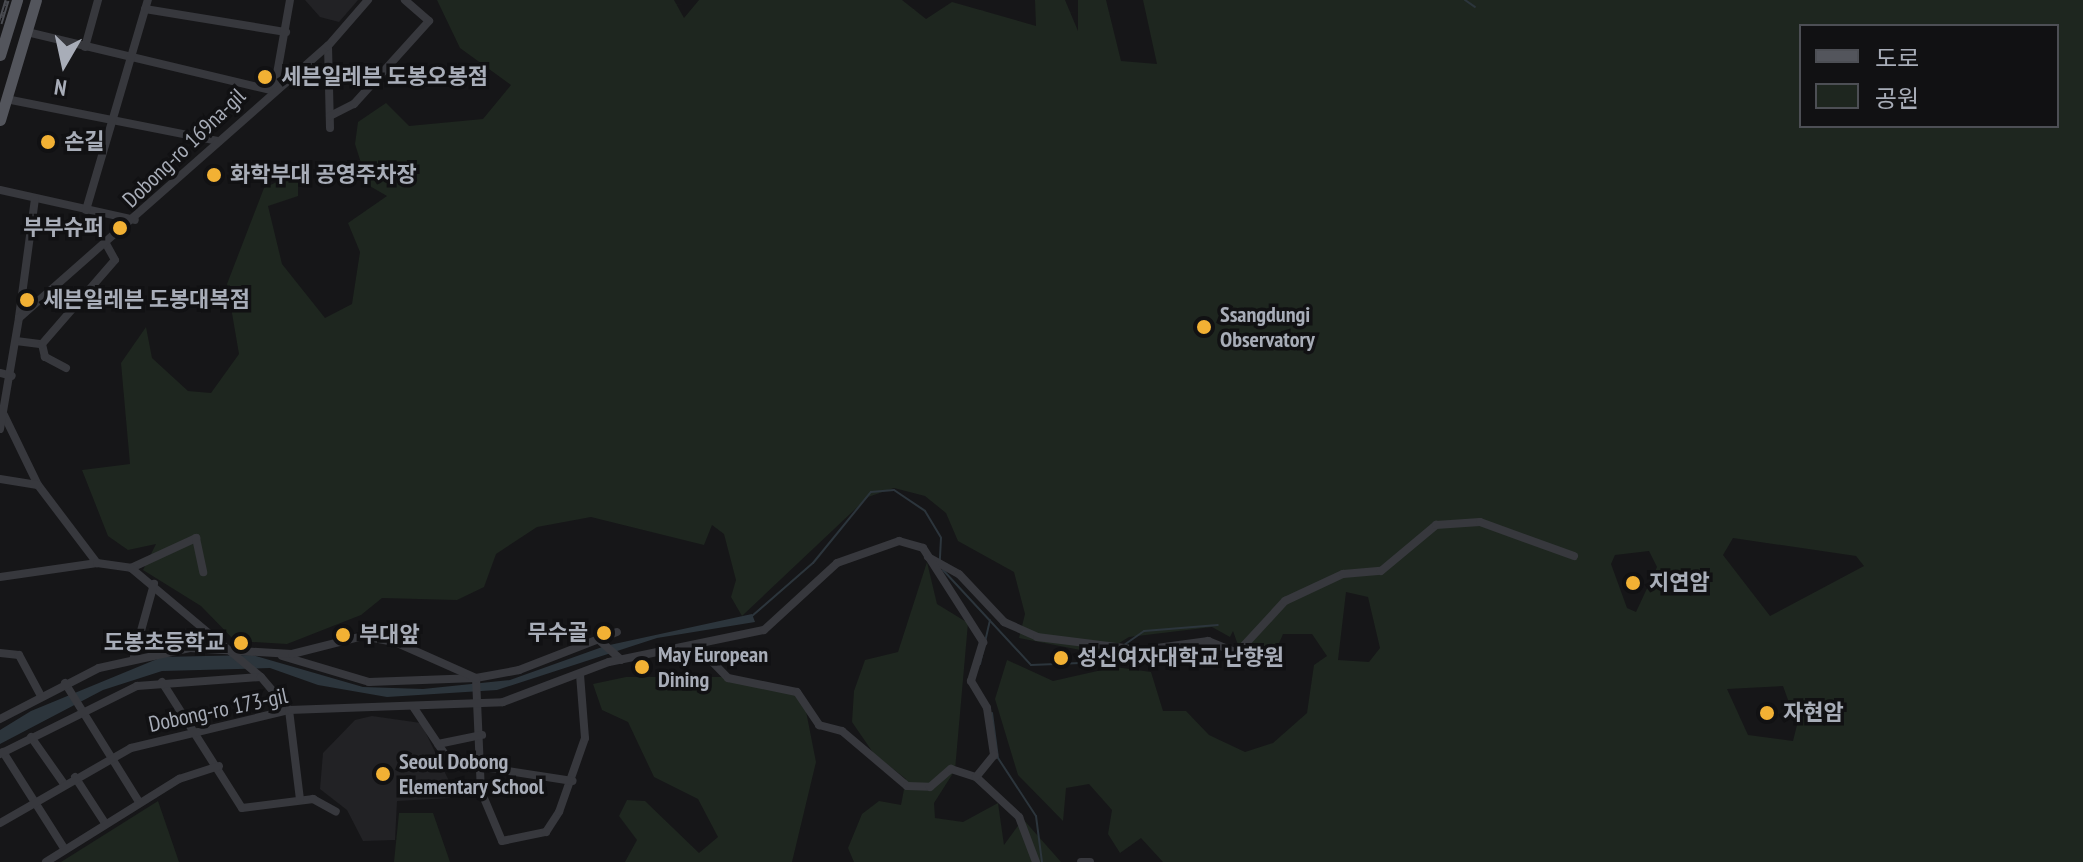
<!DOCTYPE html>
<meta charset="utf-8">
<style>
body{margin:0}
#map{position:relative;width:2083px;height:862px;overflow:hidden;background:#161618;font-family:"PT Sans Narrow","Noto Sans KR",sans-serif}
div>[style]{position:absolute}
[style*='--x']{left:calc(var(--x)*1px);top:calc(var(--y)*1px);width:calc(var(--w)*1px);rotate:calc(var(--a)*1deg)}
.built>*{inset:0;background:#222225}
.green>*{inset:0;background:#1e261f}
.water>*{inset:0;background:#2c353c}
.stream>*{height:2px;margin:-1px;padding:0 1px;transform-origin:1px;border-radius:1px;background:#2c353c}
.minor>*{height:8px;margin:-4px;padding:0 4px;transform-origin:4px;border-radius:4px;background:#37383d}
.major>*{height:11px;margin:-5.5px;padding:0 5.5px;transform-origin:5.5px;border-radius:5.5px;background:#53555c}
.rail>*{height:5px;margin-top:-2.5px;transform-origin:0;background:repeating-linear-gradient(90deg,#111113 0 6px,#4a4c52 0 12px);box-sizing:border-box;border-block:2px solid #4a4c52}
.dots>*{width:22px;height:22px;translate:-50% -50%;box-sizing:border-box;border:4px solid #111113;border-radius:50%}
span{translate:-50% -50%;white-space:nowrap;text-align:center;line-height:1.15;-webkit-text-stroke:7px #111113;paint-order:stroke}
.poi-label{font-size:22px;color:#a8adb8;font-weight:700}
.left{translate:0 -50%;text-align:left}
.right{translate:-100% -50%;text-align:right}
.street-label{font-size:22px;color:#a8adb8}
.legend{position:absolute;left:1799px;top:24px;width:260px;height:104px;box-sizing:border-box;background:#111113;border:2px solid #4d4f55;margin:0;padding:10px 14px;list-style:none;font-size:24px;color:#a8adb8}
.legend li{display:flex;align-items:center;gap:16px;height:40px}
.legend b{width:40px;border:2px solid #4d4f55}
.north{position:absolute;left:24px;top:24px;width:80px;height:80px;-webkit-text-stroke:6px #111113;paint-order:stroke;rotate:189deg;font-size:22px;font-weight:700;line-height:32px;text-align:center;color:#a8adb8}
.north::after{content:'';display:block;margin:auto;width:28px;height:36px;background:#a8adb8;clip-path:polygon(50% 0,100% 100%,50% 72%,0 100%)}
</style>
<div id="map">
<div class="built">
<i style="clip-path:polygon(305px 0,358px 0,339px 22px,320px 17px)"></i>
<i style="clip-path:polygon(372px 716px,421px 723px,449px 781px,450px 798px,397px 801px,395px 840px,363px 841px,347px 810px,320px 789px,323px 753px,355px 720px)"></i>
</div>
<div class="green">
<i style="clip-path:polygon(evenodd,437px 0,674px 0,684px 18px,699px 0,902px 0,926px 19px,952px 2px,1036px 26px,1035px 0,1065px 0,1078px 31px,1078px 0,1106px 0,1121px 61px,1157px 64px,1143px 0,2083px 0,2083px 862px,1163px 862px,1141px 838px,1120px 853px,1108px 834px,1112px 810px,1089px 784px,1066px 788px,1063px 821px,1018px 775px,995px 699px,1007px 660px,1053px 681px,1115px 667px,1151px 672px,1163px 711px,1186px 711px,1209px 735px,1245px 752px,1273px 743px,1307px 713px,1314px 665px,1327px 656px,1312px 634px,1283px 634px,1277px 648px,1238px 645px,1233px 631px,1230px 637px,1212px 627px,1129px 637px,1101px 654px,1019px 638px,1025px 614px,1014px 572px,958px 541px,946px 513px,925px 496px,894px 488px,868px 497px,742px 616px,731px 597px,736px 580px,724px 534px,712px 525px,704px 545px,591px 517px,537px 527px,496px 554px,484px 587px,457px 600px,382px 598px,361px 615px,287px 644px,235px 641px,201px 606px,143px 570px,156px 544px,128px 550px,108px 536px,82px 470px,130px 464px,121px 363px,146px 327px,152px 358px,188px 391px,211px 393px,239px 354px,227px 284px,264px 188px,298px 172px,298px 196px,268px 206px,282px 264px,325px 318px,352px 304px,360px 252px,348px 223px,387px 196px,368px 185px,355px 144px,358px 122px,386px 103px,409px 126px,483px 119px,511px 85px,460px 48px,437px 0,1801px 26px,2057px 26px,2057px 126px,1801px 126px,1801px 26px,437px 0,1733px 538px,1856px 556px,1864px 566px,1770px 616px,1723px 555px,1733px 538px,437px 0,1649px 551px,1657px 567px,1636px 612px,1627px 608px,1611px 564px,1615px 555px,1649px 551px,437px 0,1346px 592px,1368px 597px,1380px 648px,1369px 662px,1338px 660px,1346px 592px,437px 0,1783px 686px,1797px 725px,1793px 741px,1748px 735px,1727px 689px,1783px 686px)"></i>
<i style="clip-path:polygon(927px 562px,937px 604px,968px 623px,955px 770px,934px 803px,935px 818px,963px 822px,998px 803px,1004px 845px,1023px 819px,1061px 862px,854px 862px,848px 848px,862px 814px,879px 801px,901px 805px,906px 779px,874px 754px,852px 722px,854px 691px,865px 660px,898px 652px)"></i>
<i style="clip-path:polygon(626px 677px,721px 677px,788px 687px,804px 701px,816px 762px,792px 862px,625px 862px,637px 840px,619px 816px,627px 800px,645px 801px,699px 853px,718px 837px,698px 799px,654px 777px,628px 722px,602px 710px,593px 684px)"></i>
<i style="clip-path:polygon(158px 801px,179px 862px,61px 862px)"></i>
<i style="clip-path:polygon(399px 813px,433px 813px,450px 862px,394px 862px)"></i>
</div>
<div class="water">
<i style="clip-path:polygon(752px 614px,755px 622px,657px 638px,497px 690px,387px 697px,318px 685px,270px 668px,162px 671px,103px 690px,0 744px,0 730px,31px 711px,162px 657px,252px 655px,363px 687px,423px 689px,510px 680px,605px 646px)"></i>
</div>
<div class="stream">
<i style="--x:1465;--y:0;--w:12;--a:35"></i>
<i style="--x:943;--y:570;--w:129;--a:47.2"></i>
<i style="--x:1031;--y:665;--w:74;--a:-2.3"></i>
<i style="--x:1105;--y:662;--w:20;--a:-41"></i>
<i style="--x:752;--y:616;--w:81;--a:-41"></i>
<i style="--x:813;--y:563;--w:92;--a:-50.8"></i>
<i style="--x:871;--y:492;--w:23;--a:-5"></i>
<i style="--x:894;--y:490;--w:37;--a:34"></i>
<i style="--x:925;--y:511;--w:31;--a:59"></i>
<i style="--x:941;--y:538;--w:22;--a:93"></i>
<i style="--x:1124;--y:645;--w:24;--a:-35"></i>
<i style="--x:1144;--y:631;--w:74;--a:-4.6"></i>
<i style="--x:980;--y:664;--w:45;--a:-77.2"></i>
<i style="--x:992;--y:713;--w:45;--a:82.4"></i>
<i style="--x:998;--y:758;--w:69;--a:56.8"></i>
<i style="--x:1036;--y:816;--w:46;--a:82.6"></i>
</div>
<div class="minor">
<i style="--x:145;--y:9;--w:143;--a:9.3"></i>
<i style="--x:27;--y:32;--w:251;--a:13.4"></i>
<i style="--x:328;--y:46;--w:82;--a:88.6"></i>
<i style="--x:85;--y:47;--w:49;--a:-74.5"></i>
<i style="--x:275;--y:85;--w:86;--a:-80"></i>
<i style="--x:6;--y:99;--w:217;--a:11.2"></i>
<i style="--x:330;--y:116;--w:27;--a:-27"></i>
<i style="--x:354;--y:104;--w:112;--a:-47.9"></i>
<i style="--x:429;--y:21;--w:32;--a:-139"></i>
<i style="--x:0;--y:190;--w:138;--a:12.5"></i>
<i style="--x:86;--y:210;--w:219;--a:-73.6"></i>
<i style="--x:19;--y:317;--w:119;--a:-82.3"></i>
<i style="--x:16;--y:341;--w:26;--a:7"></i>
<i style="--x:66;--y:368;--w:24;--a:-152"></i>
<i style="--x:45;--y:357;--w:13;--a:-103"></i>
<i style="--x:42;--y:344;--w:111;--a:-49"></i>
<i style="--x:115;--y:260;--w:18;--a:-119"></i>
<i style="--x:0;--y:373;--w:12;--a:14"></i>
<i style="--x:4;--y:415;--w:78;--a:64.1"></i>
<i style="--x:38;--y:485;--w:98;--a:52.9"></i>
<i style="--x:0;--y:429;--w:113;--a:-80.3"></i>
<i style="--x:19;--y:318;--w:412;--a:-41.4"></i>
<i style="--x:328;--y:46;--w:61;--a:-49"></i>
<i style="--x:0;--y:479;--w:38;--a:9"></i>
<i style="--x:928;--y:557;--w:35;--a:29"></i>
<i style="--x:959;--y:574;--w:66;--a:46.8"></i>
<i style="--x:1004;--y:622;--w:36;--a:24"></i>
<i style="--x:1037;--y:637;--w:106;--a:7.1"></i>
<i style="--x:1142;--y:650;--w:67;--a:-7.8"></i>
<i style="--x:1208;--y:641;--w:31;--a:22"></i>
<i style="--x:1237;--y:653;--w:71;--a:-47.3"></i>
<i style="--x:1285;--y:601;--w:64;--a:-25"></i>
<i style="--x:1343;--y:574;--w:38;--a:-5"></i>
<i style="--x:1381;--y:571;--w:72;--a:-39.9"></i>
<i style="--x:1436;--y:525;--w:44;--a:-3.9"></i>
<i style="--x:1480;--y:522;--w:100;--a:19.9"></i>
<i style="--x:131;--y:568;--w:72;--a:-24.8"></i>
<i style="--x:196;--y:538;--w:35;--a:78"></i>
<i style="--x:0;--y:577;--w:98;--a:-8.2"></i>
<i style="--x:97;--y:563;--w:34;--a:8"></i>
<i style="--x:131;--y:568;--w:170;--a:40"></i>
<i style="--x:598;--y:639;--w:31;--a:42"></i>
<i style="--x:696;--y:645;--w:46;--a:45.9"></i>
<i style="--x:728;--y:678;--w:70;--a:11.5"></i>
<i style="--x:797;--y:692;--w:40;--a:56"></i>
<i style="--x:819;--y:725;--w:24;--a:15"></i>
<i style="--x:842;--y:731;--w:85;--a:40.2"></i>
<i style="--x:907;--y:786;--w:23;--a:2"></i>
<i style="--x:930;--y:787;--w:28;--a:-41"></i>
<i style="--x:951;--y:769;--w:26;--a:18"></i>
<i style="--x:976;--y:777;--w:59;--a:42.9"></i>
<i style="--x:1019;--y:817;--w:48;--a:69.3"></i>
<i style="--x:0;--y:653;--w:19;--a:6"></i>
<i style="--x:19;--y:655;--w:47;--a:61.8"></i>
<i style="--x:134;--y:656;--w:75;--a:-74.5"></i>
<i style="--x:282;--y:656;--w:91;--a:16.6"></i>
<i style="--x:369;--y:682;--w:107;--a:-2.1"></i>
<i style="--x:476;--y:678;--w:44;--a:-10.5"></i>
<i style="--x:519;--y:670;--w:105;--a:-21.2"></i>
<i style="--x:476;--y:678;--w:113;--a:87.5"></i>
<i style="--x:481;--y:791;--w:54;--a:67.2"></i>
<i style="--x:502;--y:841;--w:45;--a:-11.6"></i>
<i style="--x:546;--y:832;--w:24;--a:-57"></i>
<i style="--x:559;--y:812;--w:78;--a:-70.6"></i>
<i style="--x:585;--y:738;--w:64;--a:-94.5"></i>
<i style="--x:162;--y:682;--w:149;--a:57.6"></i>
<i style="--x:242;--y:808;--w:72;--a:-7.2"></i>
<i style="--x:313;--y:799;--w:26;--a:29"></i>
<i style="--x:65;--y:683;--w:140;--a:58.1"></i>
<i style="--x:414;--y:708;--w:65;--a:56.3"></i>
<i style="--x:450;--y:762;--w:124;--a:8.8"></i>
<i style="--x:0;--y:719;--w:111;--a:-27.3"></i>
<i style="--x:99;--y:668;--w:93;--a:-12.4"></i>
<i style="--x:190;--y:648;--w:102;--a:3.4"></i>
<i style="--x:292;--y:654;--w:73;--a:-14.2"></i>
<i style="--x:363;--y:636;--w:33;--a:11"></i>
<i style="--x:395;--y:642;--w:89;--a:24"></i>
<i style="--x:31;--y:737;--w:57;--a:54.9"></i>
<i style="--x:438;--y:744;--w:45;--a:-11.6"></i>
<i style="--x:3;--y:752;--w:114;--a:57.6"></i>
<i style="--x:0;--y:754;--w:153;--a:-26.4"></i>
<i style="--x:137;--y:686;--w:124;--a:-4.2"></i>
<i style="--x:261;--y:677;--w:43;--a:49.7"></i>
<i style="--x:289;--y:710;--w:90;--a:83"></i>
<i style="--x:75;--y:777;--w:55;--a:56.9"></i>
<i style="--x:0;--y:823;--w:151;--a:-29.8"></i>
<i style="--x:131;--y:748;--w:163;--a:-13.5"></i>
<i style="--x:289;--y:710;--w:214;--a:-2.1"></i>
<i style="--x:503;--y:702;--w:113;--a:-20.7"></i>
<i style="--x:609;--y:662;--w:158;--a:-11.7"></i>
<i style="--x:764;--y:630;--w:99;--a:-42.5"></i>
<i style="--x:837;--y:563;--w:66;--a:-19.5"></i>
<i style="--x:899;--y:541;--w:25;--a:16"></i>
<i style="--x:923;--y:548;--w:112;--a:57.4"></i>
<i style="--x:983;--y:642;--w:41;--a:107.1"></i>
<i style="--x:971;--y:681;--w:31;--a:59"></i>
<i style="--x:987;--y:708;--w:48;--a:81.5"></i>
<i style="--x:994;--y:755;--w:28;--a:129"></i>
<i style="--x:46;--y:862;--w:157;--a:-32"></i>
<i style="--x:179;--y:779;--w:42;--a:-18"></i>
<i style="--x:1081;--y:862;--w:9;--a:0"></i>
</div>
<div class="major">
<i style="--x:0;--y:55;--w:58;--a:-72.8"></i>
<i style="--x:0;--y:120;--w:125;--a:-73.3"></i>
</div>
<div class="rail">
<i style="--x:0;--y:23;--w:24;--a:-73"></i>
</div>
<div class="dots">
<i style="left:265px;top:77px;background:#f2b134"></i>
<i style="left:48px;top:142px;background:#f2b134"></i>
<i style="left:214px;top:175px;background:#f2b134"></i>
<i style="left:120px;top:228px;background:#f2b134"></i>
<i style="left:27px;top:300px;background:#f2b134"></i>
<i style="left:1204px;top:327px;background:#f2b134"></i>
<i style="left:1633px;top:583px;background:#f2b134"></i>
<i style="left:604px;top:633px;background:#f2b134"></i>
<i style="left:343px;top:635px;background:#f2b134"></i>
<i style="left:241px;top:643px;background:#f2b134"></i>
<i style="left:1061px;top:658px;background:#f2b134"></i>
<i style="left:642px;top:667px;background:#f2b134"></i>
<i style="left:1767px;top:713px;background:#f2b134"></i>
<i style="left:383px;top:774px;background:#f2b134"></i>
</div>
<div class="poi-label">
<span class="left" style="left:281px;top:77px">세븐일레븐 도봉오봉점</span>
<span class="left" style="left:64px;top:142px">손길</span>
<span class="left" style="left:230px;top:175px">화학부대 공영주차장</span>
<span class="right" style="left:104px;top:228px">부부슈퍼</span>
<span class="left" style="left:43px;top:300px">세븐일레븐 도봉대복점</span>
<span class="left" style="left:1220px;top:327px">Ssangdungi<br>Observatory</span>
<span class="left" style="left:1649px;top:583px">지연암</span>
<span class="right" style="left:588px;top:633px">무수골</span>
<span class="left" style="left:359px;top:635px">부대앞</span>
<span class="right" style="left:225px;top:643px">도봉초등학교</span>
<span class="left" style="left:658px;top:667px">May European<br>Dining</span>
<span class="left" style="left:1077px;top:658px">성신여자대학교 난향원</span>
<span class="left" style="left:1783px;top:713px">자현암</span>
<span class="left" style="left:399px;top:774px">Seoul Dobong<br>Elementary School</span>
</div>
<div class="street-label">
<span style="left:184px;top:148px;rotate:-44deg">Dobong-ro 169na-gil</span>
<span style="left:218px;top:710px;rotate:-12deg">Dobong-ro 173-gil</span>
</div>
<ul class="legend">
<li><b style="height:10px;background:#53555c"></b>도로</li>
<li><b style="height:22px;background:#1e261f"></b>공원</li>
</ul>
<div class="north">N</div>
</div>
